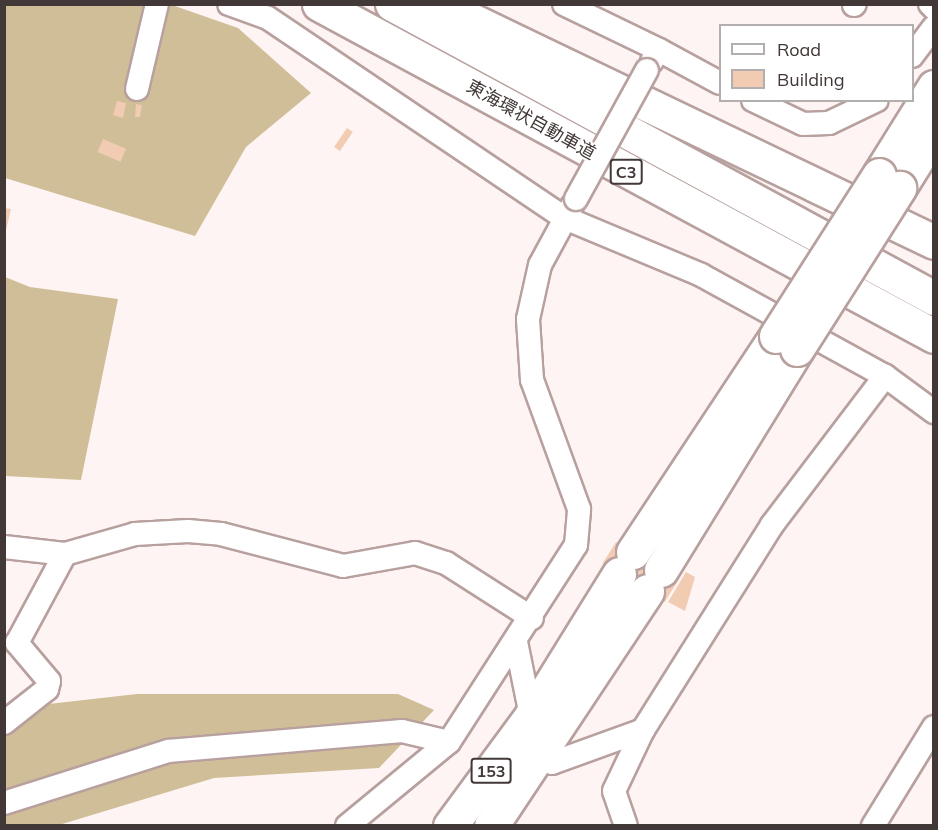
<!DOCTYPE html>
<meta charset="utf-8">
<style>
body{margin:0}
#map{position:relative;width:938px;height:830px;overflow:hidden;background:#fef4f3;font-family:Mulish,"Noto Sans JP",sans-serif}
div>[style]{position:absolute}
[style*='--x']{left:calc(var(--x)*1px);top:calc(var(--y)*1px);width:calc(var(--w)*1px);rotate:calc(var(--a)*1deg)}
.forest>*{inset:0;background:#d0be99}
.building>*{inset:0;background:#f1cbb2;transform-origin:0 0}
.roads{filter:drop-shadow(2px 0 #b7a09e) drop-shadow(-2px 0 #b7a09e) drop-shadow(0 2px #b7a09e) drop-shadow(0 -2px #b7a09e)}
.minor>*{height:22px;margin:-11px;padding:0 11px;transform-origin:11px;border-radius:11px;background:#fff}
.highway>*{height:33px;margin:-16.5px;padding:0 16.5px;transform-origin:16.5px;border-radius:16.5px;background:#fff}
.bridges{filter:drop-shadow(2px 0 #b7a09e) drop-shadow(-2px 0 #b7a09e) drop-shadow(0 2px #b7a09e) drop-shadow(0 -2px #b7a09e)}
.minor-bridge>*{height:22px;margin:-11px;padding:0 11px;transform-origin:11px;border-radius:11px;background:#fff}
.highway-bridge>*{height:33px;margin:-16.5px;padding:0 16.5px;transform-origin:16.5px;border-radius:16.5px;background:#fff}
span{translate:-50% -50%;white-space:nowrap;text-align:center;line-height:1.15;-webkit-text-stroke:4.5px #fff;paint-order:stroke}
.shield-label span{padding:2px 4px;background:#fff;border:2px solid;border-radius:4px;-webkit-text-stroke-width:0}
.shield-label{font-size:16px;color:#413837;font-weight:700}
.street-label{font-size:18px;color:#413837}
.frame{position:absolute;inset:0;border:6px solid #413837;pointer-events:none}
.legend{position:absolute;left:719px;top:24px;width:195px;height:78px;box-sizing:border-box;background:#fff;border:2px solid #b3afaf;margin:0;padding:8px 10px;list-style:none;font-size:18px;color:#413837}
.legend li{display:flex;align-items:center;gap:12px;height:30px}
.legend b{width:30px;border:2px solid #b3afaf}
</style>
<div id="map">
<div class="forest">
<i style="clip-path:polygon(4px 5px,172px 5px,238px 28px,311px 93px,246px 147px,195px 236px,5px 178px)"></i>
<i style="clip-path:polygon(5px 277px,30px 287px,118px 299px,81px 480px,5px 476px)"></i>
<i style="clip-path:polygon(137px 694px,398px 694px,434px 710px,379px 768px,214px 778px,59px 825px,5px 826px,4px 709px)"></i>
</div>
<div class="building">
<i style="clip-path:polygon(117px 101px,126px 103px,123px 118px,113px 115px)"></i>
<i style="clip-path:polygon(136px 104px,142px 105px,140px 117px,135px 117px)"></i>
<i style="left:347px;top:128px;width:7px;height:23px;rotate:34deg"></i>
<i style="left:103px;top:139px;width:25px;height:14px;rotate:23deg"></i>
<i style="clip-path:polygon(4px 208px,11px 209px,5px 235px,4px 235px)"></i>
<i style="left:616px;top:542px;width:73px;height:25px;rotate:32deg"></i>
<i style="clip-path:polygon(686px 572px,695px 577px,685px 611px,668px 602px)"></i>
</div>
<div class="roads">
<div class="minor">
<i style="--x:229;--y:4;--w:41;--a:19.7"></i>
<i style="--x:268;--y:18;--w:358;--a:34"></i>
<i style="--x:565;--y:218;--w:147;--a:22.7"></i>
<i style="--x:701;--y:275;--w:210;--a:28.8"></i>
<i style="--x:885;--y:376;--w:61;--a:36.3"></i>
<i style="--x:564;--y:4;--w:106;--a:25.8"></i>
<i style="--x:930;--y:4;--w:6;--a:45"></i>
<i style="--x:854;--y:5;--w:1;--a:-45"></i>
<i style="--x:912;--y:56;--w:36;--a:-53"></i>
<i style="--x:652;--y:61;--w:13;--a:-58"></i>
<i style="--x:659;--y:50;--w:69;--a:28.4"></i>
<i style="--x:137;--y:89;--w:87;--a:-76.8"></i>
<i style="--x:753;--y:100;--w:55;--a:25.6"></i>
<i style="--x:803;--y:124;--w:26;--a:-2"></i>
<i style="--x:829;--y:123;--w:53;--a:-25.6"></i>
<i style="--x:4;--y:547;--w:61;--a:6.5"></i>
<i style="--x:65;--y:554;--w:73;--a:-15.9"></i>
<i style="--x:135;--y:534;--w:53;--a:-3.2"></i>
<i style="--x:188;--y:531;--w:33;--a:5"></i>
<i style="--x:221;--y:534;--w:126;--a:14.7"></i>
<i style="--x:343;--y:566;--w:73;--a:-10.2"></i>
<i style="--x:415;--y:553;--w:33;--a:18"></i>
<i style="--x:446;--y:563;--w:102;--a:32.6"></i>
<i style="--x:516;--y:642;--w:76;--a:78.5"></i>
<i style="--x:4;--y:723;--w:55;--a:-38.3"></i>
<i style="--x:47;--y:689;--w:8;--a:-76"></i>
<i style="--x:49;--y:681;--w:50;--a:-130.1"></i>
<i style="--x:17;--y:643;--w:101;--a:-61.7"></i>
<i style="--x:535;--y:757;--w:18;--a:19"></i>
<i style="--x:552;--y:763;--w:97;--a:-19.9"></i>
<i style="--x:4;--y:803;--w:172;--a:-17.6"></i>
<i style="--x:168;--y:751;--w:235;--a:-4.9"></i>
<i style="--x:402;--y:731;--w:48;--a:13.2"></i>
<i style="--x:347;--y:826;--w:132;--a:-39.5"></i>
<i style="--x:449;--y:742;--w:234;--a:-57.2"></i>
<i style="--x:576;--y:545;--w:36;--a:-85"></i>
<i style="--x:579;--y:509;--w:137;--a:-110"></i>
<i style="--x:532;--y:380;--w:61;--a:-93.8"></i>
<i style="--x:528;--y:319;--w:55;--a:-77.5"></i>
<i style="--x:540;--y:265;--w:67;--a:-61.5"></i>
<i style="--x:626;--y:826;--w:37;--a:-109"></i>
<i style="--x:614;--y:791;--w:68;--a:-64.6"></i>
<i style="--x:643;--y:730;--w:242;--a:-57.8"></i>
<i style="--x:772;--y:525;--w:187;--a:-52.8"></i>
<i style="--x:873;--y:826;--w:116;--a:-58.4"></i>
</div>
<div class="highway">
<i style="--x:319;--y:4;--w:699;--a:28.36"></i>
<i style="--x:392;--y:4;--w:617;--a:28.48"></i>
<i style="--x:438;--y:4;--w:550;--a:25.63"></i>
<i style="--x:879;--y:175;--w:104;--a:-58"></i>
<i style="--x:899;--y:188;--w:66;--a:-58"></i>
<i style="--x:633;--y:552;--w:259;--a:-56.5"></i>
<i style="--x:661;--y:570;--w:259;--a:-58.4"></i>
<i style="--x:450;--y:826;--w:137;--a:-53.6"></i>
<i style="--x:531;--y:716;--w:167;--a:-58.2"></i>
<i style="--x:491;--y:826;--w:282;--a:-56.4"></i>
</div>
</div>
<div class="bridges">
<div class="minor-bridge">
<i style="--x:576;--y:199;--w:147;--a:-61.2"></i>
</div>
<div class="highway-bridge">
<i style="--x:776;--y:336;--w:191;--a:-57.4"></i>
<i style="--x:797;--y:349;--w:191;--a:-57.6"></i>
</div>
</div>
<div class="shield-label">
<span style="left:626px;top:172px">C3</span>
<span style="left:491px;top:771px">153</span>
</div>
<div class="street-label">
<span style="left:531px;top:120px;rotate:29deg">東海環状自動車道</span>
</div>
<div class="frame"></div>
<ul class="legend">
<li><b style="height:8px;background:#fff"></b>Road</li>
<li><b style="height:16px;background:#f1cbb2"></b>Building</li>
</ul>
</div>
